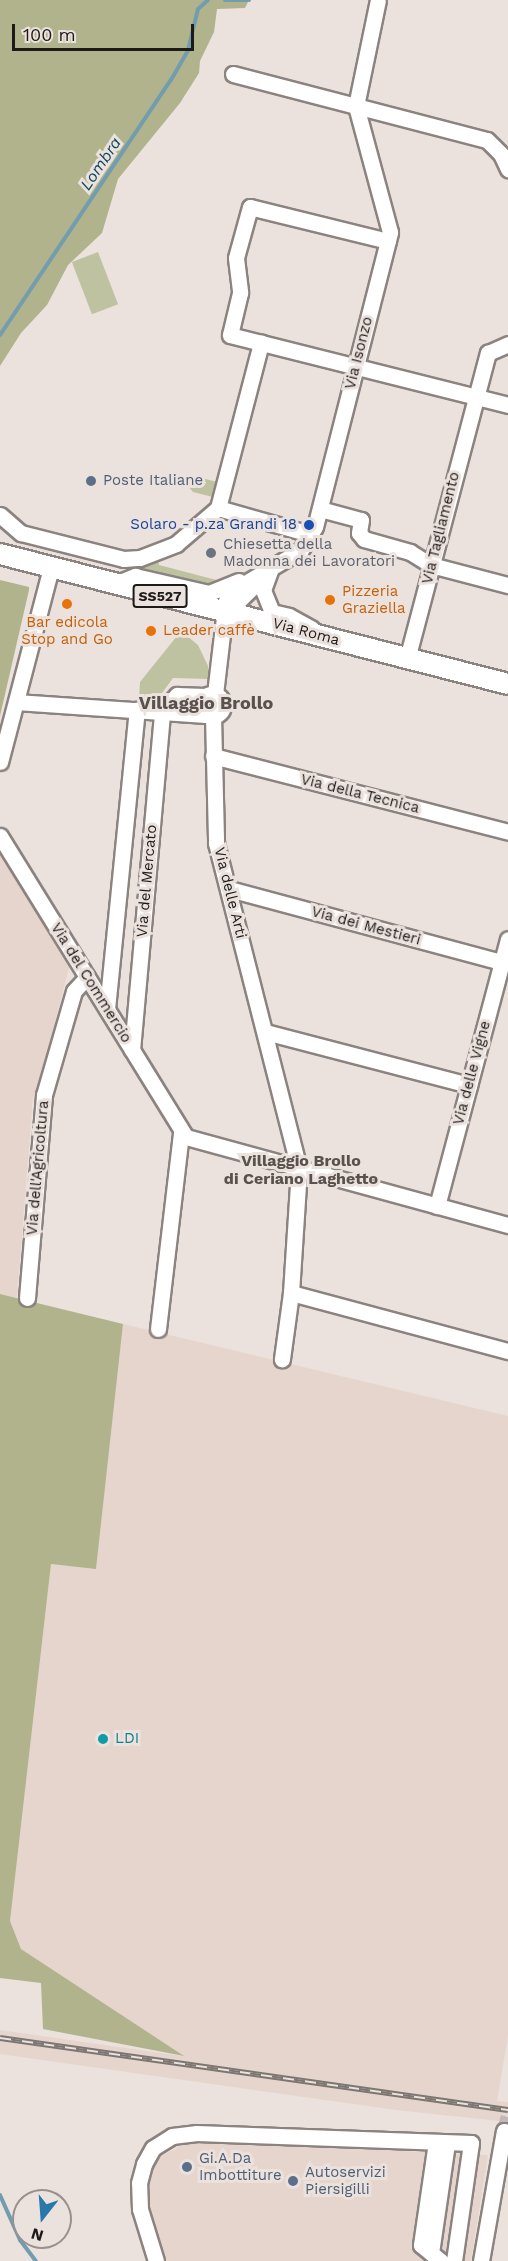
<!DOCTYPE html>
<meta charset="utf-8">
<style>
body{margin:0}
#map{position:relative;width:508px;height:2261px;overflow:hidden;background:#ebe1dd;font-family:"Work Sans",sans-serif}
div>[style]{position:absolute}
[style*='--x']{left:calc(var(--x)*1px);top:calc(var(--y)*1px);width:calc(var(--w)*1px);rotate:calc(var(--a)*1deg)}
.built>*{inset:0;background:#e6d5cd}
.green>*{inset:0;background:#bfc2a1;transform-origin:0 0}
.forest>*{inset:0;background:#b0b38c}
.stream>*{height:4px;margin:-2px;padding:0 2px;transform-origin:2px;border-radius:2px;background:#729dae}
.minor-tunnel>*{height:15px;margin-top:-7.5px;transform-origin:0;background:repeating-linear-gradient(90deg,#c2b9b6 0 15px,transparent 0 23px)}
.roads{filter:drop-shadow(2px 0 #8b837f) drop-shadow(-2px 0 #8b837f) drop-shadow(0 2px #8b837f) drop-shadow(0 -2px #8b837f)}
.minor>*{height:15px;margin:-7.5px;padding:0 7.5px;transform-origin:7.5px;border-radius:7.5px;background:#fff}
.minor>.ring{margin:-7.5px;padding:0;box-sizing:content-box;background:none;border:15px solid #fff;border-radius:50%}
.major>*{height:20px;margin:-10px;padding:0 10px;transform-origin:10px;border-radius:10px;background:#fff}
.rail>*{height:6px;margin-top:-3px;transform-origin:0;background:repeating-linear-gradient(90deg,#ebe1dd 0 11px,#7c7673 0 22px);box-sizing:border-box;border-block:2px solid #7c7673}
.dots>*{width:16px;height:16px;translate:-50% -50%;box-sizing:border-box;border:3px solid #ebe1dd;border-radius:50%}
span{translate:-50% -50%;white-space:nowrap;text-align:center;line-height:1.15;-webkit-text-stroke:6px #ebe1dd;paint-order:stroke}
.shield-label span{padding:2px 4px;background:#ebe1dd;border:2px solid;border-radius:4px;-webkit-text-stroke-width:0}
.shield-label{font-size:14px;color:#1d1a18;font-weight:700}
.street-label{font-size:15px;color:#1d1a18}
.service-label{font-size:15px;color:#4e5e75}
.left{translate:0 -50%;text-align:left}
.transit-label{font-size:15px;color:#164399}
.right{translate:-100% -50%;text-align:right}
.worship-label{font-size:15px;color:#5b616d}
.food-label{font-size:15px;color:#c56008}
.culture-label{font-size:15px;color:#0d838f}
.water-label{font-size:16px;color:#08485b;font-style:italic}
.neighbourhood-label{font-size:16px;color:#59514d;font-weight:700}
.quarter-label{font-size:18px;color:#59514d;font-weight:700}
.north{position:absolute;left:12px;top:2189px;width:60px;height:60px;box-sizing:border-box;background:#ebe1dd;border:2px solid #99918e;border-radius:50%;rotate:197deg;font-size:16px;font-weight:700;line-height:24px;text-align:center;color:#1d1a18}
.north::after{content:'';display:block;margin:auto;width:21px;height:27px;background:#2879aa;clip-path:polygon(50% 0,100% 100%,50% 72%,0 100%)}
.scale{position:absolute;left:12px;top:24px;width:182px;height:27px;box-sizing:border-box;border:3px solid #1d1a18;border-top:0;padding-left:8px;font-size:18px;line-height:21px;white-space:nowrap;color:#1d1a18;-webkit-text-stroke:4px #ebe1dd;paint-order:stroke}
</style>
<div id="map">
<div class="built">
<i style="clip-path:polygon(0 850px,70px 963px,37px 1094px,33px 1097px,17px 1298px,0 1294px)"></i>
<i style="clip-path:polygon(123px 1324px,508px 1416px,508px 2035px,497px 2101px,508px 2102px,508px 2122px,396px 2110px,0 2054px,0 2030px,182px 2056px,21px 1949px,10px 1921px,51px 1564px,96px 1568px)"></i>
<i style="clip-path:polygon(190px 2141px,488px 2155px,471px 2261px,161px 2261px,151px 2227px,147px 2189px,151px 2171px,160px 2157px)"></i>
</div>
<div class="green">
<i style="left:98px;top:252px;width:56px;height:28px;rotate:69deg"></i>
<i style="clip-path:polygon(190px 475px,217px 482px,213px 497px,193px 492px,187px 485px)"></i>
<i style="clip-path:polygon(158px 560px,159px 565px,224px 582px,210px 587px,132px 570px)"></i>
<i style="clip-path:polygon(181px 631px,198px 645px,208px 666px,209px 679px,173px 678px,157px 700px,139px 699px,140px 682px)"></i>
</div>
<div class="forest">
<i style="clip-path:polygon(0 0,249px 0,245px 8px,217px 9px,214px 32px,200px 61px,199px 73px,180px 103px,118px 179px,102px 233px,68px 265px,47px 305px,21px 333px,0 366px)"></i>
<i style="clip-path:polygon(0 580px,29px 587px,29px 590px,0 716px)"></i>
<i style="clip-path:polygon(0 1294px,123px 1324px,96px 1569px,51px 1564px,10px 1921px,21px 1949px,184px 2056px,43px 2029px,41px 1983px,0 1978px)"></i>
</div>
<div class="stream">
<i style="--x:225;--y:0;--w:24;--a:0"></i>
<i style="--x:0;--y:335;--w:307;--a:-56.2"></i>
<i style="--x:171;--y:80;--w:34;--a:-60"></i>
<i style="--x:188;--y:50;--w:42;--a:-76.3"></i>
<i style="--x:198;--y:9;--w:13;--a:-42"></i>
<i style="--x:0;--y:2195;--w:49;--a:66"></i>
<i style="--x:20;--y:2240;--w:26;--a:53"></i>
</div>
<div class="minor-tunnel">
<i style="--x:504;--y:2131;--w:15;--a:-74"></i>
</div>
<div class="roads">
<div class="minor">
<i style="--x:233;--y:74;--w:262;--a:14.6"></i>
<i style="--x:487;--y:140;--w:20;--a:45"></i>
<i style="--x:501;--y:154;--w:17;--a:65"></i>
<i style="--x:388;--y:241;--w:142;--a:-166.2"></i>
<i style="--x:250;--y:207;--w:53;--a:105.4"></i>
<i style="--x:236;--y:258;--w:35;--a:83"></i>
<i style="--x:240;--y:293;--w:43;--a:103.4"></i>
<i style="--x:230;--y:335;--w:287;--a:14.1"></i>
<i style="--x:218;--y:508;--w:88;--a:15.8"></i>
<i style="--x:303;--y:532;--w:9;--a:41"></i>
<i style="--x:320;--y:509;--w:42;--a:15"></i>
<i style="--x:361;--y:520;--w:13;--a:99"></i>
<i style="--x:359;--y:533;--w:8;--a:50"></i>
<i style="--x:364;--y:539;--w:48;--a:15.8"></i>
<i style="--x:410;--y:552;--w:25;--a:32"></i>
<i style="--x:431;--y:565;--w:80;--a:14.6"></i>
<i style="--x:0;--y:515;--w:28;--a:41"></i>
<i style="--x:21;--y:533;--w:106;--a:14.2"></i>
<i style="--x:124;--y:559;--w:16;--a:-4"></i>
<i style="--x:140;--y:558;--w:39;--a:-21"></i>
<i style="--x:176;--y:544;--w:55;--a:-40.6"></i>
<i style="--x:218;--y:508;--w:171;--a:-75.4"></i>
<i style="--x:270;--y:571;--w:20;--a:110"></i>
<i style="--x:263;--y:590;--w:24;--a:68"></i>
<i style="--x:272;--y:612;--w:17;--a:13"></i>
<i style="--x:289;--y:616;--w:26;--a:29"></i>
<i style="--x:115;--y:584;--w:22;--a:-22"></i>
<i style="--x:135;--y:576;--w:76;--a:12.9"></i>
<i style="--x:209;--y:593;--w:32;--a:-22"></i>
<i style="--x:226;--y:613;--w:46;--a:-44.1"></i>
<i style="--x:407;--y:659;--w:317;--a:-75.2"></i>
<i style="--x:488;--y:353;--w:22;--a:-24"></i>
<i class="ring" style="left:201px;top:694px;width:7px;height:7px"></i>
<i style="--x:215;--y:694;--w:94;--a:-83.3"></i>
<i style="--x:226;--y:601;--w:17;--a:-50"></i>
<i style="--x:237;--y:588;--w:74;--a:-30.7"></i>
<i style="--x:301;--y:550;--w:27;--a:-59"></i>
<i style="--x:315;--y:527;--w:304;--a:-75.7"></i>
<i style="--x:390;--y:232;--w:131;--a:-105.1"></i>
<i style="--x:356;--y:106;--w:108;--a:-78.3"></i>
<i style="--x:16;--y:702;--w:190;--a:3.9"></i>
<i style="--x:162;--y:712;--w:23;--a:-49"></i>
<i style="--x:177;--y:695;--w:28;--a:2"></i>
<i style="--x:213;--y:716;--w:127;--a:88.6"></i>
<i style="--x:216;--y:843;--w:336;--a:75.7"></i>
<i style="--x:299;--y:1169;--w:124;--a:93.7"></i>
<i style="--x:291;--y:1293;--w:67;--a:97.8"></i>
<i style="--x:213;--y:756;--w:305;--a:14.4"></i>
<i style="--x:0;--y:762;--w:201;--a:-75.3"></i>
<i style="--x:0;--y:836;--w:354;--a:58.3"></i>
<i style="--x:186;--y:1137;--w:334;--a:15.3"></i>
<i style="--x:229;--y:889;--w:283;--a:15"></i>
<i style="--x:107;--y:1009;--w:301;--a:-84.3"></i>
<i style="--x:265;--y:1032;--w:211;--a:14.6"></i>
<i style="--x:132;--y:1050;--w:339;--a:-84.9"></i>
<i style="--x:437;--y:1206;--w:276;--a:-75.1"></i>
<i style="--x:291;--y:1293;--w:225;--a:15"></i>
<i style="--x:27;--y:1298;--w:204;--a:-85.2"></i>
<i style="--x:44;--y:1095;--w:108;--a:-73.9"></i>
<i style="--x:74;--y:991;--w:19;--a:-47"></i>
<i style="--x:158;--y:1329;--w:198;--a:-83.3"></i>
<i style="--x:436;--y:2142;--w:104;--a:98.3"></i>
<i style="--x:421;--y:2245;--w:26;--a:39"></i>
<i style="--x:431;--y:2253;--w:111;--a:-81.7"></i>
<i style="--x:156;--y:2261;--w:54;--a:-107.1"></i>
<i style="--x:140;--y:2209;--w:26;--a:-92"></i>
<i style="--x:139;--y:2183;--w:20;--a:-75"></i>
<i style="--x:144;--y:2164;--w:18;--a:-61"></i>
<i style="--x:153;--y:2148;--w:22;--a:-32"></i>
<i style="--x:172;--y:2136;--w:25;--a:-7"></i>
<i style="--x:197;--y:2133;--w:274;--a:2.1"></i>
<i style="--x:471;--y:2143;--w:119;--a:98.2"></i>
<i style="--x:481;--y:2261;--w:132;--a:-80"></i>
</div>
<div class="major">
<i style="--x:0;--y:554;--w:524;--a:14.35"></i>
</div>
</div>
<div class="rail">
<i style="--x:0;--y:2038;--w:513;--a:8.07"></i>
</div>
<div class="dots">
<i style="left:91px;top:481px;background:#5c6f8a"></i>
<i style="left:309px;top:525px;background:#1a4fb4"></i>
<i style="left:211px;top:553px;background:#6b7280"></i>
<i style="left:330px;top:600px;background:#e8710a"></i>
<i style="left:67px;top:604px;background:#e8710a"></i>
<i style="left:151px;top:631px;background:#e8710a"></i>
<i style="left:103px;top:1739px;background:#0f9aa8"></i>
<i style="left:187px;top:2167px;background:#5c6f8a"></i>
<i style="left:293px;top:2181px;background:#5c6f8a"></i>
</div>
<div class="shield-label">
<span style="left:160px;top:596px">SS527</span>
</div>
<div class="street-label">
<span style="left:359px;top:353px;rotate:-76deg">Via Isonzo</span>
<span style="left:441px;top:528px;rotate:-76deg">Via Tagliamento</span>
<span style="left:306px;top:632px;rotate:15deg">Via Roma</span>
<span style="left:360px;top:794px;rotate:14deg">Via della Tecnica</span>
<span style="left:147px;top:881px;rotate:-85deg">Via del Mercato</span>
<span style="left:230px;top:893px;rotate:76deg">Via delle Arti</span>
<span style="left:366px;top:926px;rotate:15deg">Via dei Mestieri</span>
<span style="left:91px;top:983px;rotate:58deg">Via del Commercio</span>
<span style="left:472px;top:1073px;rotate:-75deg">Via delle Vigne</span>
<span style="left:38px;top:1168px;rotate:-85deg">Via dell'Agricoltura</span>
</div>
<div class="service-label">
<span class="left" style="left:103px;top:481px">Poste Italiane</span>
<span class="left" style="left:199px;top:2167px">Gi.A.Da<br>Imbottiture</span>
<span class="left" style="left:305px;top:2181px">Autoservizi<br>Piersigilli</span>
</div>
<div class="transit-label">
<span class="right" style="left:297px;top:525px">Solaro - p.za Grandi 18</span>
</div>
<div class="worship-label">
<span class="left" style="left:223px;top:553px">Chiesetta della<br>Madonna dei Lavoratori</span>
</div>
<div class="food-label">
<span class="left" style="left:342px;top:600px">Pizzeria<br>Graziella</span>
<span style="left:67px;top:631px">Bar edicola<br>Stop and Go</span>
<span class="left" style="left:163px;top:631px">Leader caffè</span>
</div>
<div class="culture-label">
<span class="left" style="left:115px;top:1739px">LDI</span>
</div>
<div class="water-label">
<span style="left:101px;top:164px;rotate:-56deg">Lombra</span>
</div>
<div class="neighbourhood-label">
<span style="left:301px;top:1170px">Villaggio Brollo<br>di Ceriano Laghetto</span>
</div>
<div class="quarter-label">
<span style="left:206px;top:703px">Villaggio Brollo</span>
</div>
<div class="north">N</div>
<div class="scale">100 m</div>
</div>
